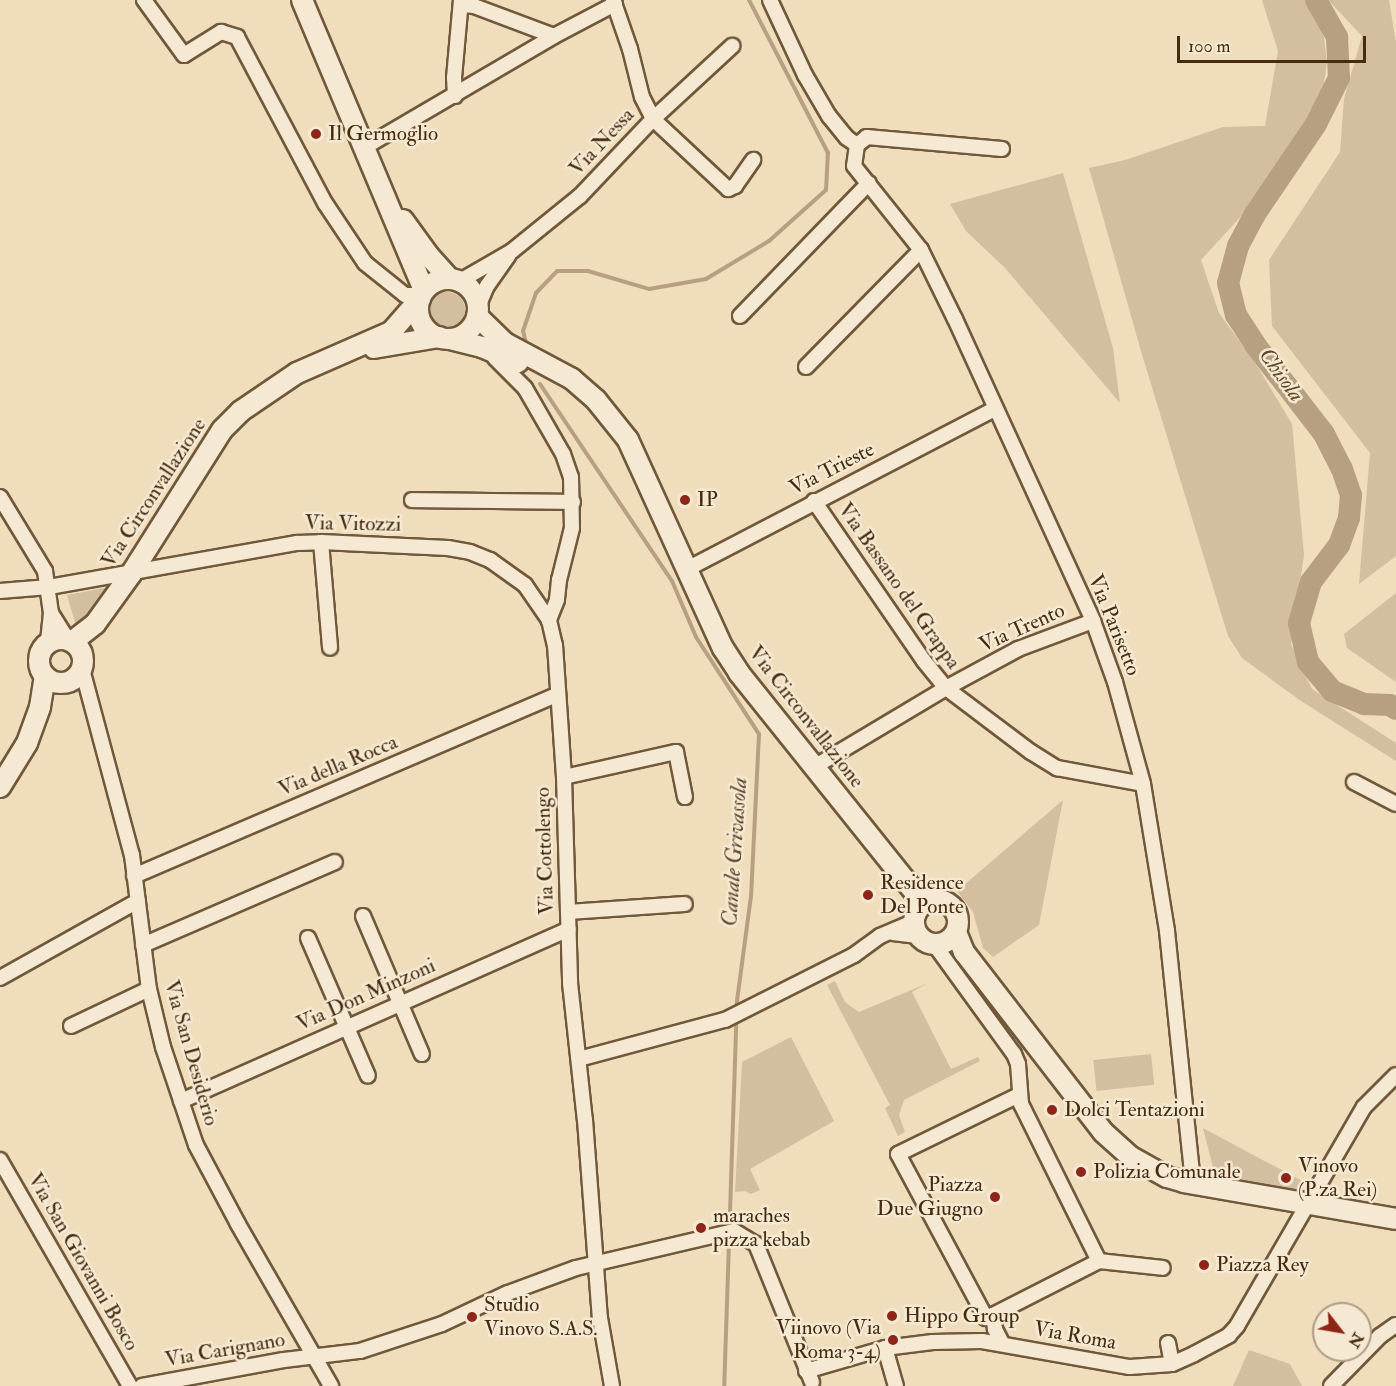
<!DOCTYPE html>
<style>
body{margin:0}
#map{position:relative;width:1396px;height:1386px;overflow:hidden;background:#f0ddbc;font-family:"IM FELL Double Pica",serif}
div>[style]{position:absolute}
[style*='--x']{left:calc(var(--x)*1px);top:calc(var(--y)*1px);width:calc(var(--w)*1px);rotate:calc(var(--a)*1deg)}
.green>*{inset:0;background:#d3bf9f;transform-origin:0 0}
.round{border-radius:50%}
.stream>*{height:4px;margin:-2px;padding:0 2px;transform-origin:2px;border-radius:2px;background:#b6a081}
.river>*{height:22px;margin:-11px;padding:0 11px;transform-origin:11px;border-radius:11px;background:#b6a081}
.roads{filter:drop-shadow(2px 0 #70583a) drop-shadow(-2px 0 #70583a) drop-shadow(0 2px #70583a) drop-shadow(0 -2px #70583a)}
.street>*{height:14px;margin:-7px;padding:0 7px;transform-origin:7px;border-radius:7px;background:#f5e9d3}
.secondary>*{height:20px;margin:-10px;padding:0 10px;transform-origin:10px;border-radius:10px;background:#f5e9d3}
.secondary>.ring{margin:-10px;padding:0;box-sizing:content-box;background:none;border:20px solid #f5e9d3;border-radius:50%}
.dots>*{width:16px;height:16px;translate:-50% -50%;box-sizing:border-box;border:3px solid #f5e9d3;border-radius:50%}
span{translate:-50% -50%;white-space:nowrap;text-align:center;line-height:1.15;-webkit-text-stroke:5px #f5e9d3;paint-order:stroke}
.poi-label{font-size:21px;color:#462b0f}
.left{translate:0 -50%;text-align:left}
.right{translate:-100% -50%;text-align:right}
.street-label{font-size:21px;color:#462b0f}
.water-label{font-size:22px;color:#62482c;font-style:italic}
.north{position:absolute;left:1312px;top:1302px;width:60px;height:60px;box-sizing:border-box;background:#f5e9d3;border:2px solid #af9d85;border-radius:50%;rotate:121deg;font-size:16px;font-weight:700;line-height:24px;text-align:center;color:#462b0f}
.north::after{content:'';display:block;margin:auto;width:21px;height:27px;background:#8f2418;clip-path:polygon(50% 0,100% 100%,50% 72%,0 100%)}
.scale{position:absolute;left:1177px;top:36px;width:189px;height:27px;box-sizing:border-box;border:3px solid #462b0f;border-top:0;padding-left:8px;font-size:18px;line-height:21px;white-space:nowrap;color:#462b0f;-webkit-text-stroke:4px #f5e9d3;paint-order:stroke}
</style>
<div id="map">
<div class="green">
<i style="clip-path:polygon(1262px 0,1306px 0,1323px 30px,1327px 62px,1322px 98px,1312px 125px,1293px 144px,1278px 176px,1201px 260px,1219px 313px,1256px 364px,1292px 424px,1304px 555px,1291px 644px,1312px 689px,1396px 743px,1396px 761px,1301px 701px,1242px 658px,1228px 636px,1143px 358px,1089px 168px,1125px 160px,1223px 127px,1265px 126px,1278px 51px)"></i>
<i style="clip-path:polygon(1328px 0,1389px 0,1396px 43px,1396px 556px,1359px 584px,1370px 453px,1272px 326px,1269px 260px,1340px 152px,1344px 99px,1362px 36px)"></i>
<i style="clip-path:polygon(1063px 173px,1113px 348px,1120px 403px,1005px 268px,966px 231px,950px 204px)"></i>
<i class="round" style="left:429px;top:292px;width:36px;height:36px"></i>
<i style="clip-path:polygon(104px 588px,111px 591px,79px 636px,67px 595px)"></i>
<i style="clip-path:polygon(1396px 593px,1396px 682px,1347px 648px,1344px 634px)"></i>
<i style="clip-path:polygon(1063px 800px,1039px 925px,993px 957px,983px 948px,973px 912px,957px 891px)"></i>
<i style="clip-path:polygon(835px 981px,845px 1002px,859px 1012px,928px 983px,912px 992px,951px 1069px,978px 1057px,980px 1061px,904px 1100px,899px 1115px,905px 1132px,898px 1136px,885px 1108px,890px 1105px,827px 985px)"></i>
<i style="clip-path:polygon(791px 1037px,834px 1121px,750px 1169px,760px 1190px,751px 1194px,745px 1191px,735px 1192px,742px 1062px)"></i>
<i style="left:1151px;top:1054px;width:31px;height:58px;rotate:84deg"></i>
<i style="clip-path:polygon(1203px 1128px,1304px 1182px,1301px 1190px,1215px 1175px)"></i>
<i style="clip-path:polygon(1249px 1350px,1290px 1364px,1302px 1386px,1233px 1386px)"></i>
</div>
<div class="stream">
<i style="--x:526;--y:343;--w:12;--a:-104"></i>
<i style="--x:523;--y:331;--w:40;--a:-71.1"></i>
<i style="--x:536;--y:293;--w:30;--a:-46"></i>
<i style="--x:557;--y:271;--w:31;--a:0"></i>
<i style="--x:588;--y:271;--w:64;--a:16.4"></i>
<i style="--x:649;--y:289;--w:58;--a:-10"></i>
<i style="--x:706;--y:279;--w:74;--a:-31.1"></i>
<i style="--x:769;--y:241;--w:76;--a:-41.8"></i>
<i style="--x:826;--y:190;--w:37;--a:-87"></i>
<i style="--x:828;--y:153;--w:172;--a:-117.3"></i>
<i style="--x:540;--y:384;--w:237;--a:56.2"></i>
<i style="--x:672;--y:581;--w:61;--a:66.8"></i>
<i style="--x:696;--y:637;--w:116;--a:57"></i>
<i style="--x:759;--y:734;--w:162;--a:92.8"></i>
<i style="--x:751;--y:896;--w:106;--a:97.6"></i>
<i style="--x:737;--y:1001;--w:385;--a:91.9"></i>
</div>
<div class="river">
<i style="--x:1316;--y:0;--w:43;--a:60.4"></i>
<i style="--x:1337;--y:37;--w:41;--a:87.2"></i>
<i style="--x:1339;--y:78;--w:51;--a:116.6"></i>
<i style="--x:1316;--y:124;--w:109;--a:124.1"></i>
<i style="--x:1255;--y:214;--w:36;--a:118"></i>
<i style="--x:1238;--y:246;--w:38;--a:105"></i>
<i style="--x:1228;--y:283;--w:33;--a:76"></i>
<i style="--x:1236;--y:315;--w:37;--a:57"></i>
<i style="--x:1256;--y:346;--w:111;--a:52.3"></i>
<i style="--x:1324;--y:434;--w:39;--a:63"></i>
<i style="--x:1342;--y:469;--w:28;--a:71"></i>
<i style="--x:1351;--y:495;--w:23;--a:95"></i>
<i style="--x:1349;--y:518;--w:29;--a:110"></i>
<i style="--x:1339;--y:545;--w:46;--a:127.1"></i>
<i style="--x:1311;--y:582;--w:43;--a:106.3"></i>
<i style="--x:1299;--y:623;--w:40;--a:77"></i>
<i style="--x:1308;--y:662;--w:38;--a:50"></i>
<i style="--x:1332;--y:691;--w:35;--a:22"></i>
<i style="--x:1364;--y:704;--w:26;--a:2"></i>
<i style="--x:1390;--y:705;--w:7;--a:34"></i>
</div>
<div class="roads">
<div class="street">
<i style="--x:144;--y:0;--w:68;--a:54"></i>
<i style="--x:184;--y:55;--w:44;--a:-31.9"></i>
<i style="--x:221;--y:32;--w:17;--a:17"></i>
<i style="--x:237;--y:37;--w:188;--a:62.1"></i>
<i style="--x:325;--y:203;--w:72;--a:56.3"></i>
<i style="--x:365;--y:263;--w:51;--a:38.7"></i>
<i style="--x:405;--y:295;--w:17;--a:0"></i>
<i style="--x:613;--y:0;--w:52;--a:70.9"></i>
<i style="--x:630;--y:49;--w:49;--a:76"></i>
<i style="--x:642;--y:97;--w:25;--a:63"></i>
<i style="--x:653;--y:119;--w:103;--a:43"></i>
<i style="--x:728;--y:189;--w:8;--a:-23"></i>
<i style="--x:735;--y:186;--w:32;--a:-55"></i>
<i style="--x:770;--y:0;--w:83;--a:65"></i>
<i style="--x:805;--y:75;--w:48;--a:59.7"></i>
<i style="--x:829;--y:116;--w:28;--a:51"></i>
<i style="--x:847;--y:138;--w:12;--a:35"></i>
<i style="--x:461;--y:5;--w:13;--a:4"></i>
<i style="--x:474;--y:6;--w:85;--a:20.6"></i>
<i style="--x:455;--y:96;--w:18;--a:-93"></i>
<i style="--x:454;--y:78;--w:78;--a:-84.9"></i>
<i style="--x:365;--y:147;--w:219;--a:-30.4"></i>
<i style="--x:554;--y:36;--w:69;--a:-27.7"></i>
<i style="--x:1002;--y:149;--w:136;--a:-174.9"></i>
<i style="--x:867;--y:137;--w:13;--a:141"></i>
<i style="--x:857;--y:145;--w:21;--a:98"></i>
<i style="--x:854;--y:166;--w:107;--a:51.4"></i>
<i style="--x:921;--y:250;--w:77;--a:63.8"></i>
<i style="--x:955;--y:319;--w:332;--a:65.4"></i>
<i style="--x:1093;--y:621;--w:65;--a:70.2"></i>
<i style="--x:1115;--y:682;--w:106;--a:74.6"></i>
<i style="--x:1143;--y:784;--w:149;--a:80.7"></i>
<i style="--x:1167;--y:931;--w:254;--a:84.1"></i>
<i style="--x:460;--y:281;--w:60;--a:-30"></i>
<i style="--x:512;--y:251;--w:87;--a:-39"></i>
<i style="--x:580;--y:196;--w:106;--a:-46.5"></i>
<i style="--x:653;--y:119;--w:108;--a:-42.7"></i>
<i style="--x:478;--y:307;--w:23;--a:-67"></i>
<i style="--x:487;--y:286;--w:38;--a:-55"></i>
<i style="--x:740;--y:316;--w:185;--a:-45.9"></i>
<i style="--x:495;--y:358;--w:42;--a:45"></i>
<i style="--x:525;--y:388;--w:76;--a:60.1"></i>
<i style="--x:563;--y:454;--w:24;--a:71"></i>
<i style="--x:571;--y:477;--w:51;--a:88.9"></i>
<i style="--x:572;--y:528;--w:54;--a:104"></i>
<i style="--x:559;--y:580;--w:20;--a:96"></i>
<i style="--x:557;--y:600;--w:22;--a:112"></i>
<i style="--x:806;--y:367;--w:164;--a:-45.5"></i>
<i style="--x:0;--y:497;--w:87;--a:58.7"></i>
<i style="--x:45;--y:571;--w:42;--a:81.9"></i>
<i style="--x:51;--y:613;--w:29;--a:96"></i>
<i style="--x:412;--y:500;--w:161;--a:0.7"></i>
<i style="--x:814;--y:501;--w:194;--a:55.5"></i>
<i style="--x:924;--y:661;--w:35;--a:51"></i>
<i style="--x:946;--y:688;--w:106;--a:37"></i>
<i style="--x:1031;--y:752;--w:31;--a:32"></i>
<i style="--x:1057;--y:768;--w:87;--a:10.5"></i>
<i style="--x:321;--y:542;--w:106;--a:85.1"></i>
<i style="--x:689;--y:568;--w:345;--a:-27.5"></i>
<i style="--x:0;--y:591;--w:49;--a:-4.7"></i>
<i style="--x:49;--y:587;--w:252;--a:-10.1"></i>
<i style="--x:297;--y:543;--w:24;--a:-2"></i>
<i style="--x:321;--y:542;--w:127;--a:2.7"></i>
<i style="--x:448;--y:548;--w:22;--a:10"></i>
<i style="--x:470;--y:552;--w:22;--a:22"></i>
<i style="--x:490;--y:560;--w:43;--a:35.5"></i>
<i style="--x:525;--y:585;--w:42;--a:55.6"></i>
<i style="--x:549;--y:620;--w:26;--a:77"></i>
<i style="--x:555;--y:645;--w:132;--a:86.1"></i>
<i style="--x:564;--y:777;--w:206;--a:88.3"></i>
<i style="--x:570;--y:983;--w:138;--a:83.8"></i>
<i style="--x:585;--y:1120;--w:199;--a:85.7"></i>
<i style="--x:600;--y:1318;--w:69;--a:80"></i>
<i style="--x:51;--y:613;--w:31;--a:58"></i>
<i style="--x:82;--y:669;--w:193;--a:75"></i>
<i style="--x:132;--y:855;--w:135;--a:82.8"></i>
<i style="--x:149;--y:989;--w:60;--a:76.4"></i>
<i style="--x:163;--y:1047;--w:103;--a:71.4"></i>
<i style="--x:196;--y:1145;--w:89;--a:62"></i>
<i style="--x:238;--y:1224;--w:187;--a:60.1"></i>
<i style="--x:814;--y:767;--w:154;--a:-30.9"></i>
<i style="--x:946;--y:688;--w:82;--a:-28.4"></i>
<i style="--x:1018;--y:649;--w:80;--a:-20.5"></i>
<i style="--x:564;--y:777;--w:115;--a:-12.6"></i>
<i style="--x:676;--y:752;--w:46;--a:78.7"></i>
<i style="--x:1354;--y:782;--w:47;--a:27.6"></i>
<i style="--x:134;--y:876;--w:461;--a:-23.2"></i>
<i style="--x:568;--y:912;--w:117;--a:-3.9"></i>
<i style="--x:363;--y:916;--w:150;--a:66.9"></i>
<i style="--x:893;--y:933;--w:25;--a:7"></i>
<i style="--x:308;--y:938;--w:150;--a:66.5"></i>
<i style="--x:934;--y:944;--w:136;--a:54"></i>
<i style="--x:1014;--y:1054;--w:11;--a:68"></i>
<i style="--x:1018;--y:1064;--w:40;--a:85.7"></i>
<i style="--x:1021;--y:1104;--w:175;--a:63.6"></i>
<i style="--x:143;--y:945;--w:209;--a:-23.4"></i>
<i style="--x:0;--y:978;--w:158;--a:-29.2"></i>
<i style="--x:71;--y:1026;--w:86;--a:-25.4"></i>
<i style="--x:579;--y:1059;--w:151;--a:-15"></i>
<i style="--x:725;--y:1020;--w:144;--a:-26.7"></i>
<i style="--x:854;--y:955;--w:32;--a:-36"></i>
<i style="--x:880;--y:936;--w:36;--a:-23"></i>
<i style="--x:181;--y:1101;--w:424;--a:-23.9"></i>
<i style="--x:0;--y:1160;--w:261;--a:60.1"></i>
<i style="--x:993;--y:1315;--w:8;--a:157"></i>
<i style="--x:986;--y:1318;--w:186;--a:-118.2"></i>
<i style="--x:898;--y:1154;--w:135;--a:-26"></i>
<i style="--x:1002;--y:1343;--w:16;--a:-117"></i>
<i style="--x:995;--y:1329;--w:14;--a:-98"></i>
<i style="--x:993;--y:1315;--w:119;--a:-27"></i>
<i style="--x:1099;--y:1261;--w:64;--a:6.2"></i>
<i style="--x:1168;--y:1343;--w:21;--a:79"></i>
<i style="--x:885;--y:1348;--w:40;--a:74"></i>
<i style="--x:806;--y:1371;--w:82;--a:-16.2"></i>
<i style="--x:885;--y:1348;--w:48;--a:-7.1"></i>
<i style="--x:933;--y:1342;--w:49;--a:-1.2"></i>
<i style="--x:982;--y:1341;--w:150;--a:10"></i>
<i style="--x:1130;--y:1367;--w:42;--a:-4.1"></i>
<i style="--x:1172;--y:1364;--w:24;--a:-24"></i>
<i style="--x:1194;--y:1354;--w:40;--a:-28"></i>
<i style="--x:1229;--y:1335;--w:12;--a:-48"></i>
<i style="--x:1237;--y:1326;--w:253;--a:-59.9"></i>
<i style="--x:1364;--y:1107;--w:45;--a:-45"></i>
<i style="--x:142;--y:1386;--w:144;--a:-10.4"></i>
<i style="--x:284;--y:1360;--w:77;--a:-6.8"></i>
<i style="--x:360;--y:1351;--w:86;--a:-18.2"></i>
<i style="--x:442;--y:1324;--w:73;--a:-25.2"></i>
<i style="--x:508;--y:1293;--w:72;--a:-20.2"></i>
<i style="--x:576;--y:1268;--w:162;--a:-13.2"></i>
<i style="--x:734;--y:1231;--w:26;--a:31"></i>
<i style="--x:756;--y:1244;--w:149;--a:67.9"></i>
<i style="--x:1331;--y:1386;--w:70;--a:-45.6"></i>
<i style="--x:1380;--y:1336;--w:19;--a:-35"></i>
</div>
<div class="secondary">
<i style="--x:302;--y:0;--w:315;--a:67.2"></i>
<i style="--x:403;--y:220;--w:44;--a:54.2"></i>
<i style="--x:429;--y:256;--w:31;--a:48"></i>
<i class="ring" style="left:418px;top:279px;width:40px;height:40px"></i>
<i style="--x:477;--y:316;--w:39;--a:44"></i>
<i style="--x:505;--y:343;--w:76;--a:28.2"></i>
<i style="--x:572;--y:379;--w:32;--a:41"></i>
<i style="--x:596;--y:400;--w:51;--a:51.3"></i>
<i style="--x:628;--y:440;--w:229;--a:65.5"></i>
<i style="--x:723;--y:648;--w:30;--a:57"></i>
<i style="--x:739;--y:673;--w:282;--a:51.3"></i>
<i style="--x:915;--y:893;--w:17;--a:25"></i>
<i style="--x:450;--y:339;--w:33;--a:14"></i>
<i style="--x:482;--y:347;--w:39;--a:23"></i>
<i style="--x:374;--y:348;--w:66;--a:-9.6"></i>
<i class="ring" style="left:39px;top:639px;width:24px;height:24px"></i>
<i style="--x:73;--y:641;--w:28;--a:-38"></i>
<i style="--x:95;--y:624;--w:62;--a:-54.2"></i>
<i style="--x:131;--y:574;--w:170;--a:-57.7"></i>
<i style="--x:222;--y:430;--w:27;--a:-45"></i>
<i style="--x:241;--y:411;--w:68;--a:-34.2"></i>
<i style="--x:297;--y:373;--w:103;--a:-23.6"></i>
<i style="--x:391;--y:332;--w:44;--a:-48.7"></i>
<i style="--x:0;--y:787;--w:52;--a:-58.5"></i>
<i style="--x:27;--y:743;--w:38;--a:-70"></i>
<i style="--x:40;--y:707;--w:31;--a:-81"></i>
<i class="ring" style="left:914px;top:900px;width:24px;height:24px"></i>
<i style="--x:956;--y:932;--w:22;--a:68"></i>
<i style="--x:964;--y:952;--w:227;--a:52.3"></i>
<i style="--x:1103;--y:1132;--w:38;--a:42"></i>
<i style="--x:1131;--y:1157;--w:41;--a:29.1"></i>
<i style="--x:1167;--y:1177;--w:18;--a:16"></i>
<i style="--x:1184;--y:1182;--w:215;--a:9.9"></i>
</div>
</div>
<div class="dots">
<i style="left:316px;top:134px;background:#8f2418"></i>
<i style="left:685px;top:500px;background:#8f2418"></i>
<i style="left:868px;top:895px;background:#8f2418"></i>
<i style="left:1052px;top:1110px;background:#8f2418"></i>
<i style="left:1081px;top:1172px;background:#8f2418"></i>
<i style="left:1286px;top:1178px;background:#8f2418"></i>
<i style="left:995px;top:1197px;background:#8f2418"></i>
<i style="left:701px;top:1228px;background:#8f2418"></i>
<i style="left:1204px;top:1265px;background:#8f2418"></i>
<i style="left:892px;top:1316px;background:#8f2418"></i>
<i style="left:472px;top:1317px;background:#8f2418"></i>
<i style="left:893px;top:1340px;background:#8f2418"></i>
</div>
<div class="poi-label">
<span class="left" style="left:328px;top:134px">Il Germoglio</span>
<span class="left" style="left:697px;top:500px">IP</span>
<span class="left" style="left:880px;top:895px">Residence<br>Del Ponte</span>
<span class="left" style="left:1064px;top:1110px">Dolci Tentazioni</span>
<span class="left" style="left:1298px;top:1178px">Vinovo<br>(P.za Rei)</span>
<span class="left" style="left:1093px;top:1172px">Polizia Comunale</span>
<span class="right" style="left:983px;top:1197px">Piazza<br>Due Giugno</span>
<span class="left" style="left:713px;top:1228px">maraches<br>pizza kebab</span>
<span class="left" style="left:1216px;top:1265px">Piazza Rey</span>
<span class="left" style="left:484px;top:1317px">Studio<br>Vinovo S.A.S.</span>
<span class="left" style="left:904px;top:1316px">Hippo Group</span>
<span class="right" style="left:881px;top:1340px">Viinovo (Via<br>Roma 3-4)</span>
</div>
<div class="street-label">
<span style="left:602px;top:142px;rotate:-47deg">Via Nessa</span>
<span style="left:832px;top:469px;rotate:-27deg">Via Trieste</span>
<span style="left:154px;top:493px;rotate:-57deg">Via Circonvallazione</span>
<span style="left:353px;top:524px;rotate:1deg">Via Vitozzi</span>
<span style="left:899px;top:586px;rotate:55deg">Via Bassano del Grappa</span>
<span style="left:1114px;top:625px;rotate:68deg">Via Parisetto</span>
<span style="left:1022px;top:628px;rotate:-24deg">Via Trento</span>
<span style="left:806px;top:717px;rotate:52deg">Via Circonvallazione</span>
<span style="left:338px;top:766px;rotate:-23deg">Via della Rocca</span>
<span style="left:545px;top:851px;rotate:-92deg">Via Cottolengo</span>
<span style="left:366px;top:995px;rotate:-24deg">Via Don Minzoni</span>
<span style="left:191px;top:1053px;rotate:74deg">Via San Desiderio</span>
<span style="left:83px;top:1262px;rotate:60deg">Via San Giovanni Bosco</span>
<span style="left:1075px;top:1336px;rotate:10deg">Via Roma</span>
<span style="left:225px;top:1350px;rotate:-10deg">Via Carignano</span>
</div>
<div class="water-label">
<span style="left:1281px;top:375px;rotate:54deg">Chisola</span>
<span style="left:735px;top:852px;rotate:-86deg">Canale Grivassola</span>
</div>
<div class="north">N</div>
<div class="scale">100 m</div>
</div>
